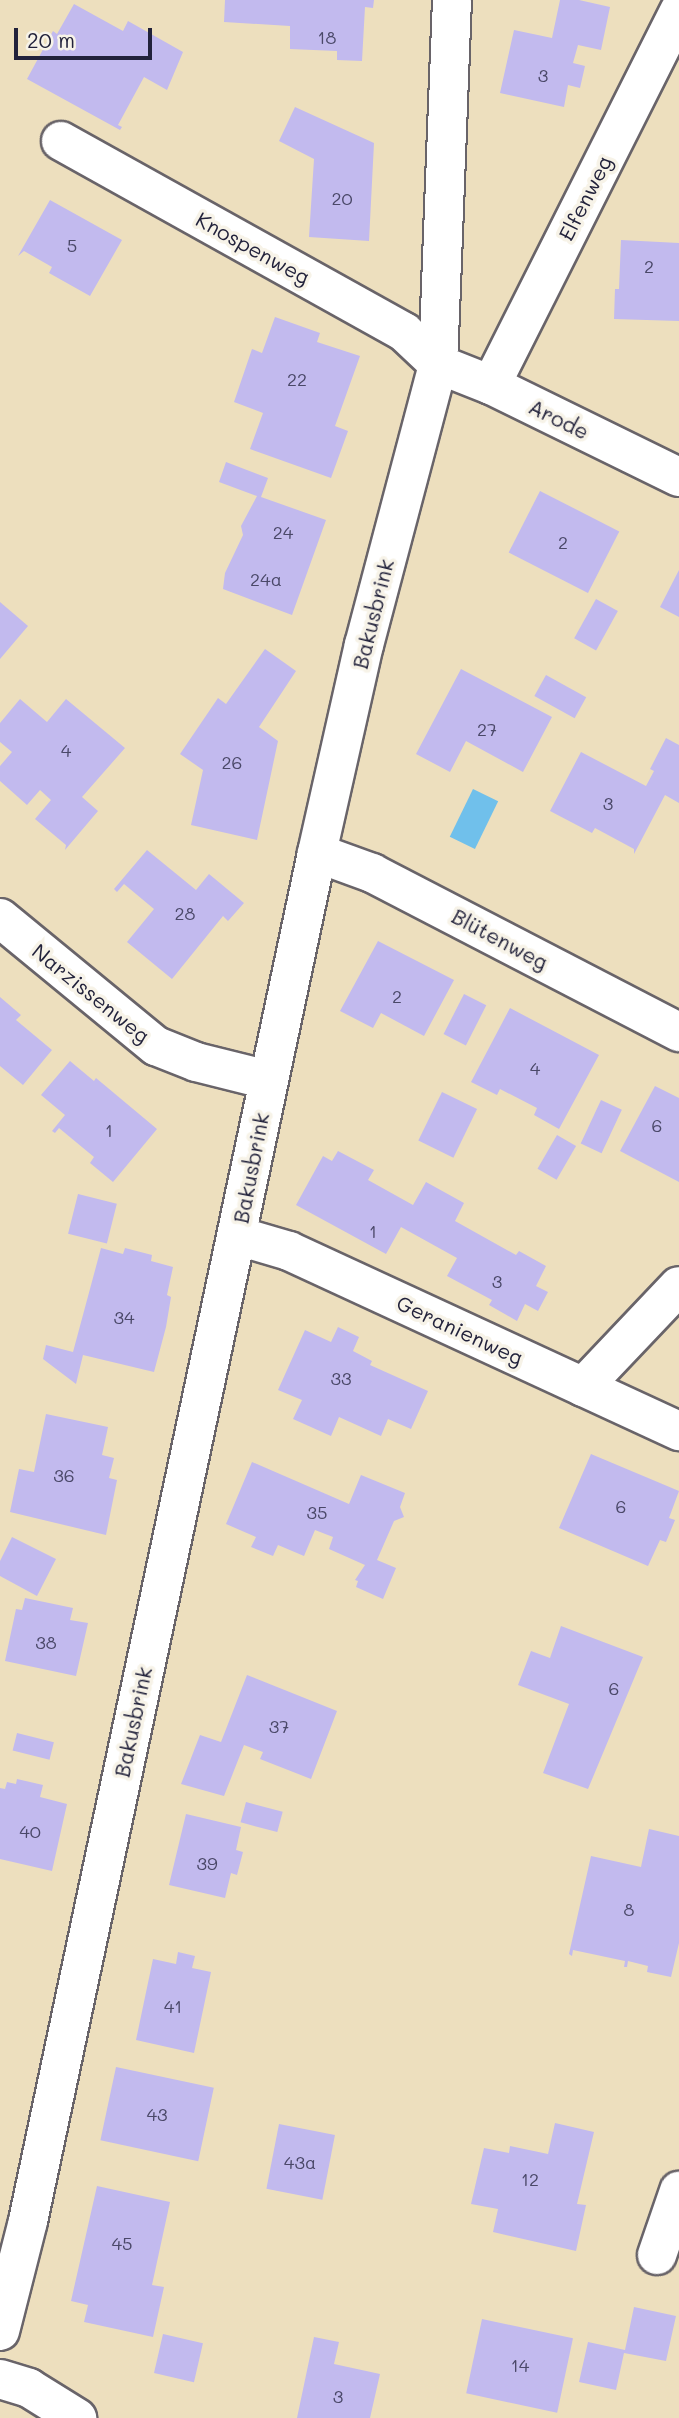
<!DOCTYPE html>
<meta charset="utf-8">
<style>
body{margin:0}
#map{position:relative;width:679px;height:2418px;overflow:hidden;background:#eddfbe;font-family:Mali,sans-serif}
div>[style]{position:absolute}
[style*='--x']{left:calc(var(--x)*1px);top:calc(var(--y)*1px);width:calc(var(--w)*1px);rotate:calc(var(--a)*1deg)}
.water>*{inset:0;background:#70c0eb;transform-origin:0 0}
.building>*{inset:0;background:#c2baee;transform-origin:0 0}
.roads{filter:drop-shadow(2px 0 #696469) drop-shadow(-2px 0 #696469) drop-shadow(0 2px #696469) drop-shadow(0 -2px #696469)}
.minor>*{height:38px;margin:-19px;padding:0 19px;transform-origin:19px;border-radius:19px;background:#fff}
span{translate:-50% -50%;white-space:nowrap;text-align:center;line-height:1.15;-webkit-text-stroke:7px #f7f3e8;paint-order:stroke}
.number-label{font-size:18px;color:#4a4868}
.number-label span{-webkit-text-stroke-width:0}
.street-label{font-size:21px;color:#22223b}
.scale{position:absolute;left:14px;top:28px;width:138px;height:32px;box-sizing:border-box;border:4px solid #22223b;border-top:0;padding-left:9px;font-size:21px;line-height:24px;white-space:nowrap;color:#22223b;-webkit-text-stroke:5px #f7f3e8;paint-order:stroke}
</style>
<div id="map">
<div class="water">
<i style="left:473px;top:789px;width:28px;height:53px;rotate:26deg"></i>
</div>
<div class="building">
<i style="clip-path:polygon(225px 0,374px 0,373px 8px,365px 7px,362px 61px,337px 60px,337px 51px,290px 49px,290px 26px,224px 22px)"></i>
<i style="clip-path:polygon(560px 0,579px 0,610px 7px,601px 50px,578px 45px,573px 63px,585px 66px,580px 88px,568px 85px,564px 107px,500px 93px,514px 30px,552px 38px)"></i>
<i style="clip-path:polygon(74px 4px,123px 31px,128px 21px,183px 52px,167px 90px,144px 77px,118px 125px,122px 127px,120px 130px,27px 79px,53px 31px,57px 34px)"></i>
<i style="clip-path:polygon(295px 107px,374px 143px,369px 241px,309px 237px,314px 159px,279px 141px)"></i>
<i style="clip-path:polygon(50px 200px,122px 240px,90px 296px,49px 273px,52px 267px,24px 251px,18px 256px)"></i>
<i style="clip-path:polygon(621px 240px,679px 243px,679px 321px,614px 319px,615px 289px,619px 289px)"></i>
<i style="clip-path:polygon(275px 317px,320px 333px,317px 342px,360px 356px,335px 426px,348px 431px,331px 478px,250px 449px,263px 413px,234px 402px,252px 349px,262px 353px)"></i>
<i style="clip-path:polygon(226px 462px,268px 478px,261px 497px,326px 520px,292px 615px,223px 589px,225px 573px,243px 535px,241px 526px,257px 496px,219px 482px)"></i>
<i style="left:540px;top:491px;width:89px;height:69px;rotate:27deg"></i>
<i style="clip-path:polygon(679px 570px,679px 617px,660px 607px)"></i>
<i style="left:596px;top:599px;width:25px;height:45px;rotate:29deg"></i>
<i style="clip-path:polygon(0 602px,28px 626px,0 659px)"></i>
<i style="clip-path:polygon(265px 649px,296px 671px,259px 727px,278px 741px,257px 840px,191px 825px,203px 770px,180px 754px,218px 698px,226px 704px)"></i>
<i style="clip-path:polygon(461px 669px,552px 717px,523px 772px,466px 741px,450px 772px,416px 754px)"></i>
<i style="left:546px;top:675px;width:46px;height:24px;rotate:29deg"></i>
<i style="clip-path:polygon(20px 699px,47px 722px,66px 699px,125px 748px,82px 797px,98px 811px,65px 850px,66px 845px,35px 819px,51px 800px,40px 790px,27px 805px,0 781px,0 766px,12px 752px,0 742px,0 723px)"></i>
<i style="clip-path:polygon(666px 738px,679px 745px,679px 803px,665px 795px,634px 854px,634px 849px,595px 828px,592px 833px,550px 811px,581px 752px,646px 786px,654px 771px,650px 769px)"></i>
<i style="clip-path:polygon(147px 850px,196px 890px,209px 874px,244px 903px,228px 921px,223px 916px,172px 979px,127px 942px,154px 909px,124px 884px,117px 892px,114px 889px)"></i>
<i style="clip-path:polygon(378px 941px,454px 980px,424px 1036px,381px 1013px,373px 1028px,340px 1011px)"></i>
<i style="left:464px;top:994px;width:25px;height:45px;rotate:27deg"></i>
<i style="clip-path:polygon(0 997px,21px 1015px,16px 1020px,52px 1050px,23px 1085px,0 1066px)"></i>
<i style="clip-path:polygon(510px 1008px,599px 1055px,559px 1129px,534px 1115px,537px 1108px,500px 1089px,497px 1095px,471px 1082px)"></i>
<i style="clip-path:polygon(70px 1061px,94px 1081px,96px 1078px,157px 1129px,113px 1182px,90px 1163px,94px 1157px,59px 1128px,55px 1133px,52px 1131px,65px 1115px,41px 1095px)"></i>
<i style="clip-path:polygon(655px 1086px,679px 1098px,679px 1182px,620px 1151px)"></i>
<i style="left:442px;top:1092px;width:39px;height:54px;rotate:26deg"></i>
<i style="left:601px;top:1100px;width:23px;height:48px;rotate:25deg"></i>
<i style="left:557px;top:1135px;width:22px;height:39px;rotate:30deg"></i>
<i style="clip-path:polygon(338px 1151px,374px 1170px,368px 1180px,413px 1205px,426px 1182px,464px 1203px,455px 1221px,516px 1255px,519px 1251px,546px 1266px,536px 1286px,548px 1292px,538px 1311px,525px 1304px,517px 1321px,489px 1305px,492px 1300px,447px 1276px,457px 1258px,401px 1227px,386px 1254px,296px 1205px,323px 1156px,332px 1161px)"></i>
<i style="left:78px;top:1194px;width:40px;height:41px;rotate:14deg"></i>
<i style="clip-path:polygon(101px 1248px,123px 1254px,125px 1248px,152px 1255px,151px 1261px,173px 1267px,167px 1295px,171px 1297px,166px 1327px,154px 1372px,83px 1355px,76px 1384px,43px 1359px,46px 1345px,73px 1352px)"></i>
<i style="clip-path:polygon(338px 1327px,359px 1337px,353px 1351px,372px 1361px,370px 1365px,428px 1391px,411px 1429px,388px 1419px,381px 1436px,339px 1417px,331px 1436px,293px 1419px,302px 1400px,278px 1390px,305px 1330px,331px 1342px)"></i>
<i style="clip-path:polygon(46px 1414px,108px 1427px,102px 1455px,114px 1458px,109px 1478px,117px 1480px,106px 1535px,10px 1512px,19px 1469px,34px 1472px)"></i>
<i style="clip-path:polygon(591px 1454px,679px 1491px,669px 1518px,675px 1520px,666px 1542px,660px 1540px,648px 1566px,559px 1528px)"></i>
<i style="clip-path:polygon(252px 1462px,349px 1504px,361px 1475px,405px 1493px,400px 1507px,404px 1517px,394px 1521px,377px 1560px,396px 1568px,383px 1599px,356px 1587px,358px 1581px,355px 1580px,365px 1565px,329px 1549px,333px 1537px,315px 1530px,304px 1556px,278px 1545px,273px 1556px,251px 1547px,256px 1537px,226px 1524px)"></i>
<i style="clip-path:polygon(12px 1537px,56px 1559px,37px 1596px,0 1576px,0 1561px)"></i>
<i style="clip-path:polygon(25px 1598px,73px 1608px,70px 1620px,88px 1623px,76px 1676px,5px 1661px,16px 1609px,22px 1610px)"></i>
<i style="clip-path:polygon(561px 1626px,643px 1657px,588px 1789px,543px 1773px,569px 1704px,518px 1685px,531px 1651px,550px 1658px)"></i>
<i style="clip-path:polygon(247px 1675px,337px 1711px,311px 1779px,260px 1759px,263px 1752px,244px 1745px,224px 1796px,181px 1784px,200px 1735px,221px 1742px)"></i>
<i style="left:17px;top:1733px;width:38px;height:18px;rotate:14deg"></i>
<i style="clip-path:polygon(17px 1779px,43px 1785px,40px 1797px,67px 1804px,52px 1871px,0 1859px,0 1788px,5px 1789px,7px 1782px,16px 1784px)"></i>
<i style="left:246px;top:1802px;width:38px;height:21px;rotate:15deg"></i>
<i style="clip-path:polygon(186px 1814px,241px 1827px,236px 1850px,243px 1852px,237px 1875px,231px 1873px,225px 1898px,169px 1885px)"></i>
<i style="clip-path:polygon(649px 1829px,679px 1836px,679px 1943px,671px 1977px,647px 1972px,648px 1966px,628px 1961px,627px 1967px,624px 1967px,625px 1961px,573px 1950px,572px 1956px,569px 1954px,591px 1856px,641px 1867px)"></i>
<i style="clip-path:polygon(178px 1952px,195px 1956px,192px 1968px,211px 1972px,194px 2053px,136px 2040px,153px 1959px,176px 1964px)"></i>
<i style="left:116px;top:2067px;width:100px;height:75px;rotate:12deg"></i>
<i style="clip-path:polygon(555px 2123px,594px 2132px,577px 2204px,586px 2205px,576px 2251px,493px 2232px,498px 2209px,471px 2204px,484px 2148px,509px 2153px,510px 2146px,548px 2154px)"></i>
<i style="left:279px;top:2124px;width:57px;height:66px;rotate:11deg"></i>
<i style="clip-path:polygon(97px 2186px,170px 2202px,152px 2285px,164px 2287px,153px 2337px,84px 2322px,88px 2305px,71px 2301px)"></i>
<i style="clip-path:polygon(634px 2307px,676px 2316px,666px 2361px,624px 2353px,616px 2390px,579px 2382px,588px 2342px,625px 2350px)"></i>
<i style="left:482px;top:2319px;width:93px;height:76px;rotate:12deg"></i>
<i style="left:163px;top:2334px;width:41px;height:40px;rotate:13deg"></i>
<i style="clip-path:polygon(314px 2337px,339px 2342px,334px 2364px,380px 2374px,370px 2418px,297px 2418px)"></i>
</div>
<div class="roads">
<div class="minor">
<i style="--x:61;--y:141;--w:393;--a:29.1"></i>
<i style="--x:404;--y:332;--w:47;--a:43.3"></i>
<i style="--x:438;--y:364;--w:57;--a:21.6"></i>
<i style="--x:491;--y:385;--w:209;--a:26.1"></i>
<i style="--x:491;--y:385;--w:419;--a:-63.3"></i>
<i style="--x:317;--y:853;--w:59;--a:20"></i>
<i style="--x:372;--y:873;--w:346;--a:27.4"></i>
<i style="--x:0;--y:918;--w:202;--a:39.4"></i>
<i style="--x:156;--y:1046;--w:43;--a:21.8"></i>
<i style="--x:196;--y:1062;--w:74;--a:14"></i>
<i style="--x:238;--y:1236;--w:53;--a:16.4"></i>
<i style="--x:289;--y:1251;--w:430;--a:24.8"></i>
<i style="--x:583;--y:1387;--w:139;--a:-46.5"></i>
<i style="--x:657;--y:2255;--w:68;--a:-71"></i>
<i style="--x:0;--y:2331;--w:114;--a:-75.7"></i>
<i style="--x:28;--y:2221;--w:1398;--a:-78.07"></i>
<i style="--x:317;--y:853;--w:213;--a:-77.3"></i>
<i style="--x:364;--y:645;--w:291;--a:-75.2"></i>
<i style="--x:438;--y:364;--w:364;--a:-87.8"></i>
<i style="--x:0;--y:2379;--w:30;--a:17"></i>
<i style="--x:29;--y:2388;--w:57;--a:32"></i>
</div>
</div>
<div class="number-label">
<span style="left:327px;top:37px">18</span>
<span style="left:543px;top:75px">3</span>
<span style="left:342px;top:198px">20</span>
<span style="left:72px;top:245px">5</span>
<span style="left:649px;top:266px">2</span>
<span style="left:297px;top:379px">22</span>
<span style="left:283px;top:532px">24</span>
<span style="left:563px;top:542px">2</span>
<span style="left:266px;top:579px">24a</span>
<span style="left:487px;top:729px">27</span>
<span style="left:66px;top:750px">4</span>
<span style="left:232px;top:762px">26</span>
<span style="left:608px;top:803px">3</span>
<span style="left:185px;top:913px">28</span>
<span style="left:397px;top:996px">2</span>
<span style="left:535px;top:1068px">4</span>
<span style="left:657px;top:1125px">6</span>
<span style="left:109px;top:1130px">1</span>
<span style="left:373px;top:1231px">1</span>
<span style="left:497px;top:1281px">3</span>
<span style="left:124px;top:1317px">34</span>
<span style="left:341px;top:1378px">33</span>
<span style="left:64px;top:1475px">36</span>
<span style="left:621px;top:1506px">6</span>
<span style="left:317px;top:1512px">35</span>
<span style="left:46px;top:1642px">38</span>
<span style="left:614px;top:1688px">6</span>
<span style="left:279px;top:1726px">37</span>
<span style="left:30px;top:1831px">40</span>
<span style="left:207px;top:1863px">39</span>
<span style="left:629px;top:1909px">8</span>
<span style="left:173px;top:2006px">41</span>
<span style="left:157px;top:2114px">43</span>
<span style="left:300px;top:2162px">43a</span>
<span style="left:530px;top:2179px">12</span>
<span style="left:122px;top:2243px">45</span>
<span style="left:520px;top:2365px">14</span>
<span style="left:338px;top:2396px">3</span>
</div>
<div class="street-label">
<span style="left:585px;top:198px;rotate:-63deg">Elfenweg</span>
<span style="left:253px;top:248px;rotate:29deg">Knospenweg</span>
<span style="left:559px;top:419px;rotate:26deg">Arode</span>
<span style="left:373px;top:614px;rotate:-76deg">Bakusbrink</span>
<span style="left:500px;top:939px;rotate:28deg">Blütenweg</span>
<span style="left:91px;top:993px;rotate:39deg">Narzissenweg</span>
<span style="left:251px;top:1168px;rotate:-79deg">Bakusbrink</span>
<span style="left:460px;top:1330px;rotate:25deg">Geranienweg</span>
<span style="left:133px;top:1722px;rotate:-78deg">Bakusbrink</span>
</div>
<div class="scale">20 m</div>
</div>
